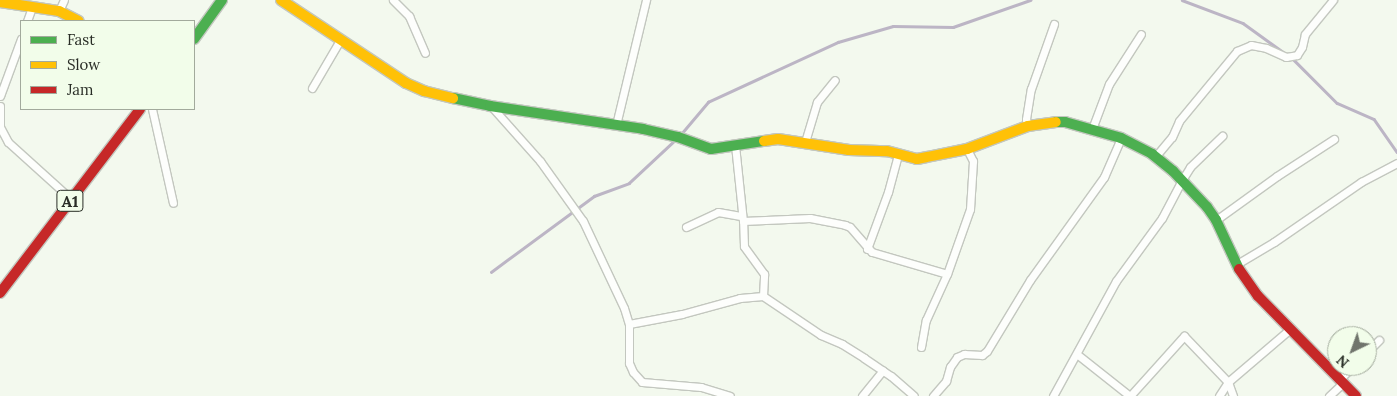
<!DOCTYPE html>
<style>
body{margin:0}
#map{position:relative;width:1397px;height:396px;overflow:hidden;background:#f3f9ee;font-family:Lora,serif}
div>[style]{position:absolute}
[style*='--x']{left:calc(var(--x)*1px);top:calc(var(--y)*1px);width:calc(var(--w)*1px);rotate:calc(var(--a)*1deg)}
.stream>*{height:2.5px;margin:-1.25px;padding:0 1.25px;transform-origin:1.25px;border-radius:1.25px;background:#bcb5c5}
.roads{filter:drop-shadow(1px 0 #c3c7bf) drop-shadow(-1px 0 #c3c7bf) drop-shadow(0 1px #c3c7bf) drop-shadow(0 -1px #c3c7bf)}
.street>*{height:7px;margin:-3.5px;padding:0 3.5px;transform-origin:3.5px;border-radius:3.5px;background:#fdfefc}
.fast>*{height:10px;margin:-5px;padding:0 5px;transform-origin:5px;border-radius:5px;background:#4caf50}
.slow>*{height:10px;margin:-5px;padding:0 5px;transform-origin:5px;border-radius:5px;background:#ffc107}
.jam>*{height:10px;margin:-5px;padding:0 5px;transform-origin:5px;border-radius:5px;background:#c62828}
span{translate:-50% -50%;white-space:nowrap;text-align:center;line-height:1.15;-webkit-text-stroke:4px #f2fdea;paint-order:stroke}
.shield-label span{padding:1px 4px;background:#f2fdea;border:1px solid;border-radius:4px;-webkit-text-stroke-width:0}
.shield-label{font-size:16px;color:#292d26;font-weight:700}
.legend{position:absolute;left:20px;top:20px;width:175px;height:90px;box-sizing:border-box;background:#f2fdea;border:1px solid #a2aa9c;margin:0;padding:6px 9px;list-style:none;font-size:15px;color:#292d26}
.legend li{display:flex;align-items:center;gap:10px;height:25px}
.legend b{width:25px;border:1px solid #a2aa9c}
.north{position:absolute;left:1327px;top:326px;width:50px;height:50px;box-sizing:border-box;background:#f2fdea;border:1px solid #a2aa9c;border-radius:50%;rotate:222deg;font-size:14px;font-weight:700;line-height:20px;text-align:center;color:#292d26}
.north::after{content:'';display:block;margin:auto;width:18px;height:22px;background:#70746c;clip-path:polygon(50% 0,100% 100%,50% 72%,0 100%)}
</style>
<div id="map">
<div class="stream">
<i style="--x:1182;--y:0;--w:65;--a:20.7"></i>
<i style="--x:1243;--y:23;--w:53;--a:35.8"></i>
<i style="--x:1291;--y:57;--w:65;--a:45"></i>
<i style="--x:1337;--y:103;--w:40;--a:23.4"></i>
<i style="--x:1374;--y:119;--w:40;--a:55.1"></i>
<i style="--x:681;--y:134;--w:42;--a:-49.8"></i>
<i style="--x:708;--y:102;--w:143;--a:-24.8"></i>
<i style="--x:838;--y:42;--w:57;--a:-16.2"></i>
<i style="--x:893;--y:26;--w:60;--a:1"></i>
<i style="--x:953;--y:27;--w:82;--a:-19.3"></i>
<i style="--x:491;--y:272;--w:128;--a:-36.4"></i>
<i style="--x:594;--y:196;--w:37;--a:-20"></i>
<i style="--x:629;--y:183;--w:63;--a:-43.1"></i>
</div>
<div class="roads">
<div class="street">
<i style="--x:393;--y:0;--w:23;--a:45"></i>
<i style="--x:409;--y:16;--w:40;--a:66.6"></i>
<i style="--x:59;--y:11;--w:12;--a:-66"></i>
<i style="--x:27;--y:21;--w:15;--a:-70"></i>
<i style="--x:312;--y:88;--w:56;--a:-59.7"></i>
<i style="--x:0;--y:96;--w:61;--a:-69.8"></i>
<i style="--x:0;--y:106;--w:21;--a:90"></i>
<i style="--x:0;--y:127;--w:17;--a:62"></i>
<i style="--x:8;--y:142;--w:85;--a:42.1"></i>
<i style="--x:491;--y:106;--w:74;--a:48.3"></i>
<i style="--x:540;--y:161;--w:74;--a:54.4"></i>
<i style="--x:583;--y:221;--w:96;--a:64.8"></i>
<i style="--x:624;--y:308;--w:17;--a:73"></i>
<i style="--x:629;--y:324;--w:39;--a:90"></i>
<i style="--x:629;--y:363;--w:10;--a:66"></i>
<i style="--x:633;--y:372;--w:13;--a:48"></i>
<i style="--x:642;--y:382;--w:59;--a:4.8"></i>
<i style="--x:701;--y:387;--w:30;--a:17"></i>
<i style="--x:152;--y:109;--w:96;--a:77.4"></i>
<i style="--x:616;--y:125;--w:129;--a:-76.5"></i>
<i style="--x:1028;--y:126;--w:7;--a:-106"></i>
<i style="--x:1026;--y:119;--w:30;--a:-81"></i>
<i style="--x:1031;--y:89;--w:69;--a:-70.5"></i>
<i style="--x:1092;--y:129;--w:48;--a:-69.3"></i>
<i style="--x:1109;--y:84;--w:59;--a:-57.4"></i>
<i style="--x:805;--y:142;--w:42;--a:-73.3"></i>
<i style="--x:817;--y:102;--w:28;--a:-51"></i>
<i style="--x:735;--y:145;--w:76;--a:84"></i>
<i style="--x:1155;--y:157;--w:26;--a:-50"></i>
<i style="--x:1172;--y:137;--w:17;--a:-66"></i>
<i style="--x:1179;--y:121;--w:91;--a:-50.4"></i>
<i style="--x:1237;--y:51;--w:15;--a:-23"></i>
<i style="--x:1251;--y:45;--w:15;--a:11"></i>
<i style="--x:1266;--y:48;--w:22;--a:24"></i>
<i style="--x:1286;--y:57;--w:11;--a:-10"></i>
<i style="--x:1297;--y:55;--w:9;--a:-58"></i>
<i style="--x:1302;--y:47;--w:13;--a:-77"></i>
<i style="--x:1305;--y:34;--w:44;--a:-50.5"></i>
<i style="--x:1216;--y:220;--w:75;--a:-35.8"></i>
<i style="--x:1277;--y:176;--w:68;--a:-33"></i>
<i style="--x:686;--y:227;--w:35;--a:-25"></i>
<i style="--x:718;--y:212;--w:23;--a:10"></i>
<i style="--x:867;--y:249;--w:61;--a:-69.8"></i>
<i style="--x:888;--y:192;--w:39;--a:-75"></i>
<i style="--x:1237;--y:264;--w:43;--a:-30.7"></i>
<i style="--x:1274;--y:242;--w:106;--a:-34.6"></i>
<i style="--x:1361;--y:182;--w:41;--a:-27.8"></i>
<i style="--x:763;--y:296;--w:22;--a:-87"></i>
<i style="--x:764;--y:274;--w:34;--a:-126"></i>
<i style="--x:744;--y:246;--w:25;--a:-92"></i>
<i style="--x:743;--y:221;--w:67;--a:-2.6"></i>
<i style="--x:810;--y:218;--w:36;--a:11"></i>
<i style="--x:845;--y:225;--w:5;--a:22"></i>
<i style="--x:850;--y:227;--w:33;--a:49"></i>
<i style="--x:872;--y:252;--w:78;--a:16.3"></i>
<i style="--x:629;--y:324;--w:54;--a:-10.7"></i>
<i style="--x:682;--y:314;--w:60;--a:-15.4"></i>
<i style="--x:740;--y:298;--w:23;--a:-5"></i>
<i style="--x:763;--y:296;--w:70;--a:33.9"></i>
<i style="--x:821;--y:335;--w:23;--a:23"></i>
<i style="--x:842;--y:344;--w:26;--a:32"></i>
<i style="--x:864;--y:358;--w:32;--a:34"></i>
<i style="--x:891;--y:376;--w:30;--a:41"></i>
<i style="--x:921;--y:347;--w:27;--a:-80"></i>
<i style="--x:926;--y:320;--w:51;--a:-65.5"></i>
<i style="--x:947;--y:274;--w:69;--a:-70.5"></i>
<i style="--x:970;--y:209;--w:48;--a:-86.4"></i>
<i style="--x:973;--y:161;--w:13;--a:-117"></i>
<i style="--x:1367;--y:352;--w:17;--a:-45"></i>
<i style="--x:1078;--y:355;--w:66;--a:38.3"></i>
<i style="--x:1130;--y:396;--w:81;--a:-48"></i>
<i style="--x:1184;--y:336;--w:64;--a:46.3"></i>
<i style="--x:1228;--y:382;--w:15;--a:70"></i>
<i style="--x:1340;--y:379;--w:18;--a:-45"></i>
<i style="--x:862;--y:396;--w:33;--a:-51"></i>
<i style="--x:933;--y:396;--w:20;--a:-49"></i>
<i style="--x:946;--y:381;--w:15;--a:-74"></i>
<i style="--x:950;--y:367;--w:12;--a:-55"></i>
<i style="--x:957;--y:357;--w:8;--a:-23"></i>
<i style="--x:964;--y:354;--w:18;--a:3"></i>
<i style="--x:982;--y:355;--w:6;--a:-39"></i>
<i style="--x:987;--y:351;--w:83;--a:-58.8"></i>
<i style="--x:1030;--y:280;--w:127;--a:-54.3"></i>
<i style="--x:1104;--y:177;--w:43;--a:-66.4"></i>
<i style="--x:1053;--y:396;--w:131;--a:-61.3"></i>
<i style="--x:1116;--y:281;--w:78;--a:-53.9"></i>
<i style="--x:1162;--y:218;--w:43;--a:-62.2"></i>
<i style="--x:1182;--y:180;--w:15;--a:-58"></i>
<i style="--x:1190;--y:167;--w:45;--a:-44.1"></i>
<i style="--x:1219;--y:396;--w:17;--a:-57"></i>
<i style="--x:1228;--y:382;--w:82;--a:-40.5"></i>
<i style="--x:1329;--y:396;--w:19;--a:-43"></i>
</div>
<div class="fast">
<i style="--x:194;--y:39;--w:48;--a:-54.3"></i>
<i style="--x:453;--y:98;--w:38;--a:12"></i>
<i style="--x:490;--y:106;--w:155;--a:8.5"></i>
<i style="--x:643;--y:129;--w:36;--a:13"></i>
<i style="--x:678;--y:137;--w:35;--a:20"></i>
<i style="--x:711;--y:149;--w:54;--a:-8.6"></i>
<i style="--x:1056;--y:122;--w:9;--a:0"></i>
<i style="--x:1065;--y:122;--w:58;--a:15.9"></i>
<i style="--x:1121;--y:138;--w:35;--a:27"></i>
<i style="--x:1152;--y:154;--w:27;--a:39"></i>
<i style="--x:1173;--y:171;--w:50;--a:46.6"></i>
<i style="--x:1207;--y:207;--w:16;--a:55"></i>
<i style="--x:1216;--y:220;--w:54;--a:64.9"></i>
</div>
<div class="slow">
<i style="--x:281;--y:0;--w:150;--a:33.6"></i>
<i style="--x:406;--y:83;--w:20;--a:24"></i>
<i style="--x:424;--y:91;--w:30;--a:14"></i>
<i style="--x:0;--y:2;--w:60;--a:8.7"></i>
<i style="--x:59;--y:11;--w:22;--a:27"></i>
<i style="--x:764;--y:141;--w:14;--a:-8"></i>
<i style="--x:778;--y:139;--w:72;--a:8.8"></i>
<i style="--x:849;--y:150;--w:38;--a:2"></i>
<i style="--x:887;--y:151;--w:31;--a:15"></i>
<i style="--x:917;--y:159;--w:51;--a:-11.3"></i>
<i style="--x:967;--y:149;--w:65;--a:-20.7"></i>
<i style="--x:1028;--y:126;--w:28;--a:-8"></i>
</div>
<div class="jam">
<i style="--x:1239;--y:269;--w:33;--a:55"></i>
<i style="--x:1258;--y:296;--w:140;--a:45.6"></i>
<i style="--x:0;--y:293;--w:231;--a:-52.7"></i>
</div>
</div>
<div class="shield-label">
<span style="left:70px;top:201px">A1</span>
</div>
<ul class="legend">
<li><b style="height:6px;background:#4caf50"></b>Fast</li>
<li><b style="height:6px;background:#ffc107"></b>Slow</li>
<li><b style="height:6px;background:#c62828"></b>Jam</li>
</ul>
<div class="north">N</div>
</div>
